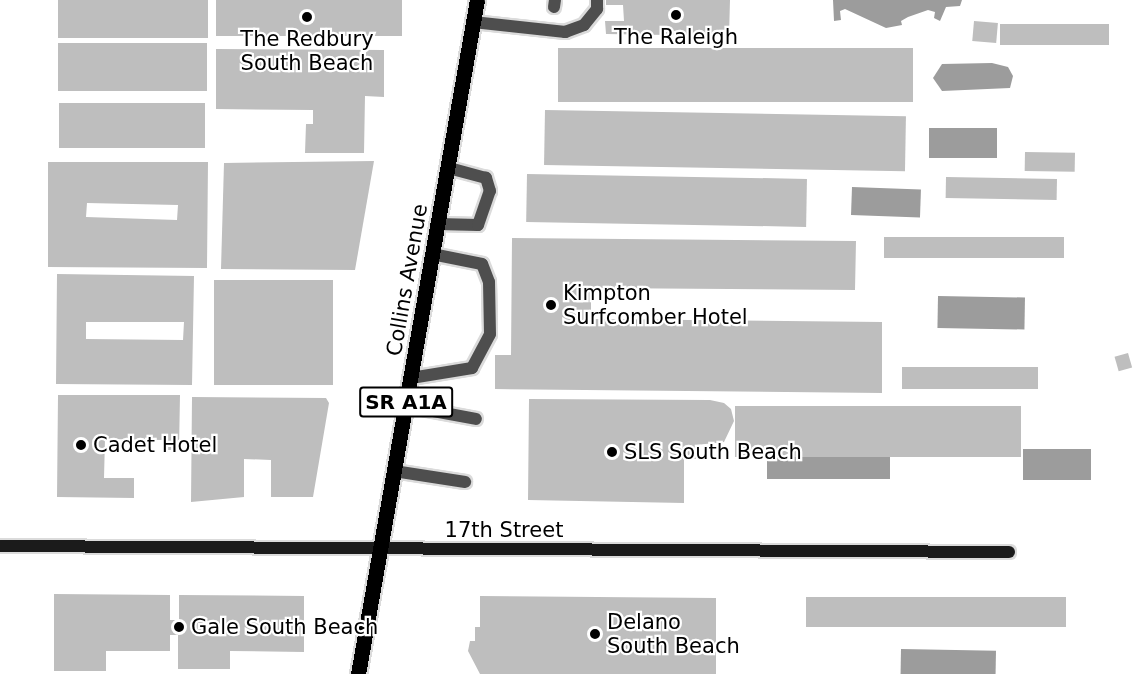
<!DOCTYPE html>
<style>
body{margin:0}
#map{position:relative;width:1142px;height:674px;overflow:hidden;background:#fff;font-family:"DejaVu Sans",sans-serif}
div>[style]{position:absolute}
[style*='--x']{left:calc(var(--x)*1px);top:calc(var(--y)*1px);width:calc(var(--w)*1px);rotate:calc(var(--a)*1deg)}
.water>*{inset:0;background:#9c9c9c;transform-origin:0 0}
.building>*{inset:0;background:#bebebe;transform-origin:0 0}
.roads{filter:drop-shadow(2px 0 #dbdbdb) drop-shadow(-2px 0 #dbdbdb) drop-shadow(0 2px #dbdbdb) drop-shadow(0 -2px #dbdbdb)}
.lane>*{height:12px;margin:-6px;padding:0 6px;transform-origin:6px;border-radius:6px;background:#4e4e4e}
.secondary>*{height:12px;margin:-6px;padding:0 6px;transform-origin:6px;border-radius:6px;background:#1b1b1b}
.primary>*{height:15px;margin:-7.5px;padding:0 7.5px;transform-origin:7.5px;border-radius:7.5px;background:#000}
.dots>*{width:16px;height:16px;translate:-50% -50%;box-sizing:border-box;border:3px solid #fff;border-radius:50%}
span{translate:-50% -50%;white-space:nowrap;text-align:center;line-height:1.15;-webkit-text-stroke:4.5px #fff;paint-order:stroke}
.shield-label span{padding:2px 4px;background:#fff;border:2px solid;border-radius:4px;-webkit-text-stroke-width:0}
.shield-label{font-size:20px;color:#000;font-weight:700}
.poi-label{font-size:21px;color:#000}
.left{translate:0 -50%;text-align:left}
.street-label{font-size:21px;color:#000}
</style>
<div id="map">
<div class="water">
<i style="clip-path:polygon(833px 0,962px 0,960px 6px,946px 7px,940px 21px,934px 18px,935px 12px,928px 10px,908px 17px,901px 21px,902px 25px,886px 28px,845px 9px,840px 11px,841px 20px,834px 21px)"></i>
<i style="clip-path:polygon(992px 63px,1008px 67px,1013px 76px,1010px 88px,942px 91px,933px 78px,942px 64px)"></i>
<i style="left:929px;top:128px;width:68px;height:30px"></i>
<i style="left:852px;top:187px;width:69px;height:28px;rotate:2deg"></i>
<i style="left:938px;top:296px;width:87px;height:32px;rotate:1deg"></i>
<i style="left:1023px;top:449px;width:68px;height:31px"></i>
<i style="left:767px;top:457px;width:123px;height:22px"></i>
<i style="left:901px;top:649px;width:95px;height:25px;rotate:1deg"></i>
</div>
<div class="building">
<i style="left:58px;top:0;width:150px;height:38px"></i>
<i style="left:216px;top:0;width:186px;height:36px"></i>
<i style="clip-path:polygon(606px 0,730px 0,729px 36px,606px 34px,605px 21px,624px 21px,623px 5px,606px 5px)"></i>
<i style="left:974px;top:21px;width:24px;height:20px;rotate:5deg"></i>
<i style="left:1109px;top:24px;width:21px;height:109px;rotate:90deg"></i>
<i style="left:58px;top:43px;width:149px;height:48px"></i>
<i style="left:558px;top:48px;width:355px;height:54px"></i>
<i style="clip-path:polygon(216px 49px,384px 50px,384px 97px,365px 96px,364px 153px,305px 153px,306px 124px,313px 124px,313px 110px,216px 109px)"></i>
<i style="left:59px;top:103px;width:146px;height:45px"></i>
<i style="left:545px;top:110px;width:361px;height:55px;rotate:1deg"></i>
<i style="left:1025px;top:152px;width:50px;height:19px;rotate:1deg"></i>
<i style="clip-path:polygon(374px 161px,355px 270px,221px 269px,224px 163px)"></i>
<i style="clip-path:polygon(evenodd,48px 162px,208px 162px,207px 268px,48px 267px,48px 162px,87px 203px,178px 205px,177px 220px,86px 217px,87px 203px)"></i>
<i style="left:527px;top:174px;width:280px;height:48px;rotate:1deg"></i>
<i style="left:946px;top:177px;width:111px;height:21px;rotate:1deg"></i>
<i style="left:884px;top:237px;width:180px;height:21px"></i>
<i style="clip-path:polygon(512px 238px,856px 241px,855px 290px,591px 288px,591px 319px,882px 322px,882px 393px,495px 389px,495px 355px,511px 355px)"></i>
<i style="clip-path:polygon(evenodd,57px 274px,194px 276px,192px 385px,56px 384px,57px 274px,86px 322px,184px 322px,183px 340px,86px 339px,86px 322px)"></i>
<i style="left:214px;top:280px;width:119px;height:105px"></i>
<i style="left:1128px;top:353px;width:15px;height:14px;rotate:74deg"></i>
<i style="left:902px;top:367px;width:136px;height:22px"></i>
<i style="clip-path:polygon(58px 395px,180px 395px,179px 450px,163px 450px,163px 440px,105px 439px,104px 478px,134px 478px,134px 498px,57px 497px)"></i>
<i style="clip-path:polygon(192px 397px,326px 398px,329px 403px,313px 497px,271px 497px,271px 460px,244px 459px,244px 497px,191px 502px)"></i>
<i style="clip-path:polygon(529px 399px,710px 400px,724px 403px,731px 409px,734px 421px,724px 442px,696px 445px,696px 459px,684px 459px,684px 503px,528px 500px)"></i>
<i style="left:735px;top:406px;width:286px;height:51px"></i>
<i style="clip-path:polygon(54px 594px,170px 595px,170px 620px,179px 620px,179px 595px,304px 596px,304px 652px,230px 651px,230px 669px,178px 669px,178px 635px,170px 635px,170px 651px,106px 651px,106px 671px,54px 671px)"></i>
<i style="clip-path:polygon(480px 596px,716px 598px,716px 674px,480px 674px,468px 651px,470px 641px,475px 641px,475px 627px,480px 627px)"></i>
<i style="left:806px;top:597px;width:260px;height:30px"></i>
</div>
<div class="roads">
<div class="lane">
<i style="--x:554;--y:7;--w:7;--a:-82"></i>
<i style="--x:473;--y:22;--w:93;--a:6.2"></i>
<i style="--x:565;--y:32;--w:20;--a:-20"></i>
<i style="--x:584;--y:25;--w:21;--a:-51"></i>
<i style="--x:597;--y:9;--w:9;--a:-90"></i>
<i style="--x:438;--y:224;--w:40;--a:1.4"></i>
<i style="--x:478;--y:225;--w:36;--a:-71"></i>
<i style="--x:490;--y:191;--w:14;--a:-107"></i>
<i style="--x:486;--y:178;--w:39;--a:-165"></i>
<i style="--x:411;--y:378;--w:62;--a:-9.3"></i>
<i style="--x:472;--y:368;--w:38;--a:-62"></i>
<i style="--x:490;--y:334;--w:52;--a:-91.1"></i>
<i style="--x:489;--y:282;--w:19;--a:-111"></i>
<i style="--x:482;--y:264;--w:51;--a:-168.7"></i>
<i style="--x:406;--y:406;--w:71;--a:10.5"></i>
<i style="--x:394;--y:471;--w:72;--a:8.8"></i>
</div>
<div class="secondary">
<i style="--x:0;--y:546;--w:1009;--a:0.34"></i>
</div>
<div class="primary">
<i style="--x:358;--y:674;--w:684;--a:-79.99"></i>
</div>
</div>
<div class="dots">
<i style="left:676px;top:15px;background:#000"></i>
<i style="left:307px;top:17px;background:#000"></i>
<i style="left:551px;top:305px;background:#000"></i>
<i style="left:81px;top:445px;background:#000"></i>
<i style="left:612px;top:452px;background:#000"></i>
<i style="left:179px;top:627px;background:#000"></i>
<i style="left:595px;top:634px;background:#000"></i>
</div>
<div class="shield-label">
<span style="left:406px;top:402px">SR A1A</span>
</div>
<div class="poi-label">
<span style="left:676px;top:37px">The Raleigh</span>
<span style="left:307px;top:51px">The Redbury<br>South Beach</span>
<span class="left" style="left:563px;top:305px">Kimpton<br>Surfcomber Hotel</span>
<span class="left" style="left:93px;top:445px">Cadet Hotel</span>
<span class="left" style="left:624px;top:452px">SLS South Beach</span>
<span class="left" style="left:607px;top:634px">Delano<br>South Beach</span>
<span class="left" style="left:191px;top:627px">Gale South Beach</span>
</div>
<div class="street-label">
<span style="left:407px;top:280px;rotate:-80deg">Collins Avenue</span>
<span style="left:504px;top:530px">17th Street</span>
</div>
</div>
